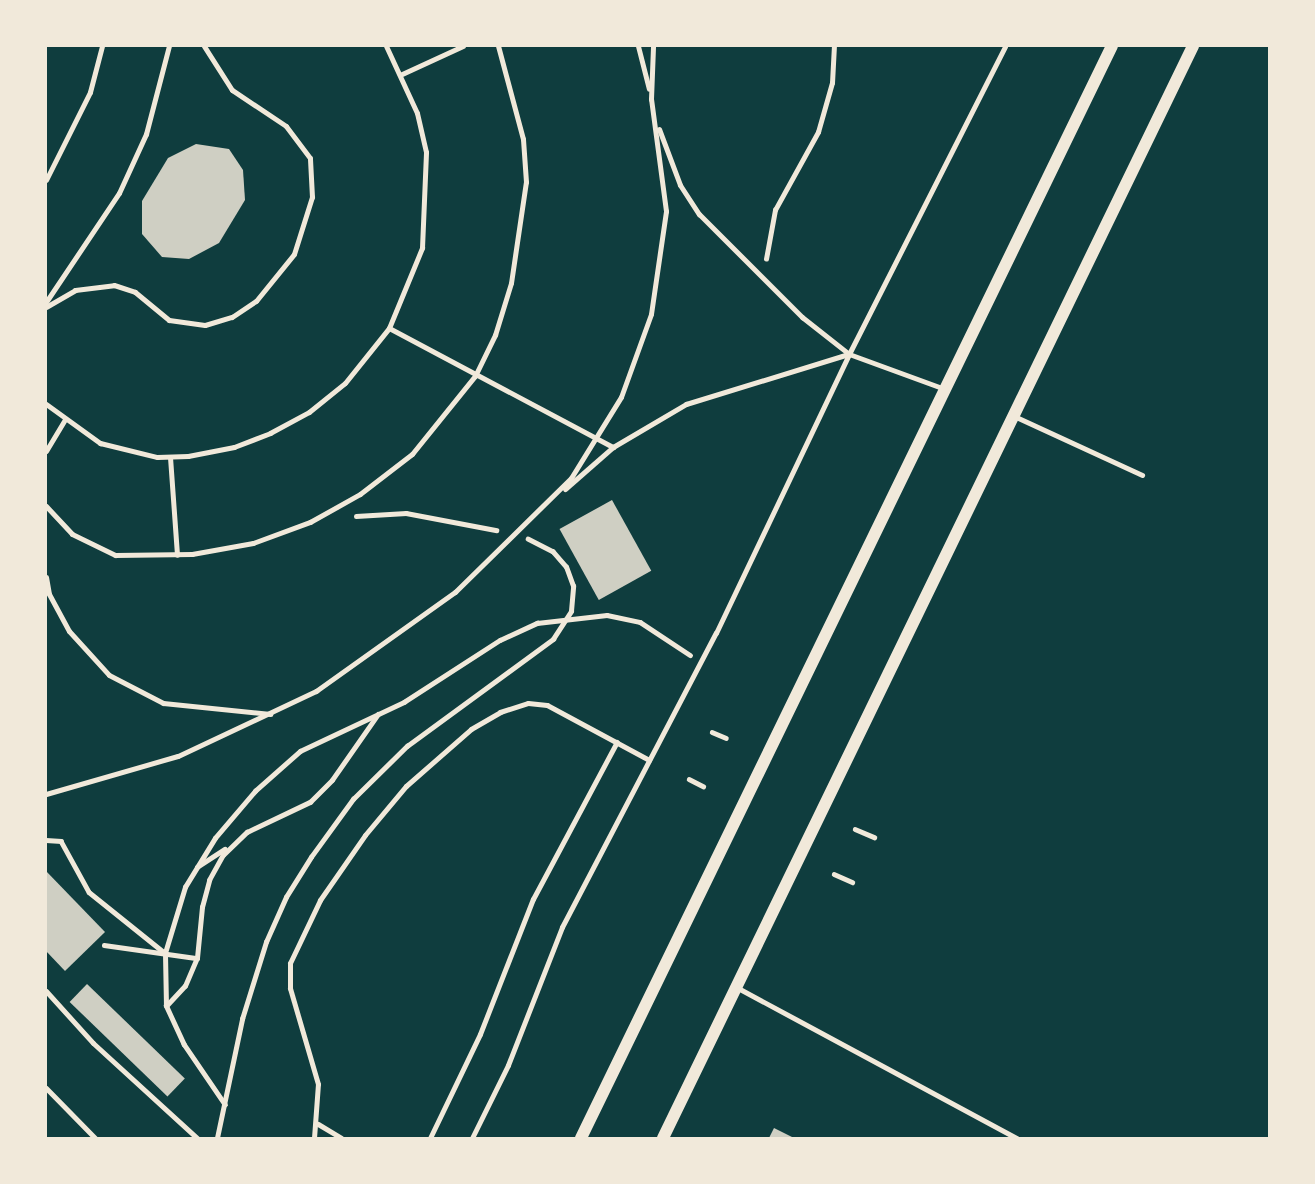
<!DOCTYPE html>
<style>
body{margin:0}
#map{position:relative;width:1315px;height:1184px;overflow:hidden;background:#0f3d3e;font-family:Signika,sans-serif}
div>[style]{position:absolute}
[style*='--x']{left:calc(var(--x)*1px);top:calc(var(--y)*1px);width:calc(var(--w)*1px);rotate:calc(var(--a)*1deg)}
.building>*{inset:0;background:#cfcfc3;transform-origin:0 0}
.path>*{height:4.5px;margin:-2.25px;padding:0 2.25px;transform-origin:2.25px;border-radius:2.25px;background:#f1e9da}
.service>*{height:5px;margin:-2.5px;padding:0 2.5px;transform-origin:2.5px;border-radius:2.5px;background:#f1e9da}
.tertiary>*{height:12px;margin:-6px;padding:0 6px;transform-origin:6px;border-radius:6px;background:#f1e9da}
span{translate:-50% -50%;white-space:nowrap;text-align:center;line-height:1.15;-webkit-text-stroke:6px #f1e9da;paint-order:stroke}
.frame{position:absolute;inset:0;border:47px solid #f1e9da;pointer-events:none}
</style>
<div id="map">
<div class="building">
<i style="clip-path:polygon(196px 144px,229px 149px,243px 170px,245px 200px,219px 243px,189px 259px,162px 257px,142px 234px,142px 201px,168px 158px)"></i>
<i style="left:612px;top:500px;width:81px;height:60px;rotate:61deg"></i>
<i style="clip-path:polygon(46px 871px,105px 932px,65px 971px,46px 951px)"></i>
<i style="left:87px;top:984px;width:136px;height:25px;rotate:44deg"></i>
<i style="clip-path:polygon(774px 1128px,794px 1138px,769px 1138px)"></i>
</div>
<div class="path">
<i style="--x:766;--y:259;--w:50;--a:-79.6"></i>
<i style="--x:775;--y:210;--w:89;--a:-61.1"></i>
<i style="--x:818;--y:132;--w:51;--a:-74.1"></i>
<i style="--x:832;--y:83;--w:37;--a:-87"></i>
<i style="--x:356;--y:516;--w:50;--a:-3.4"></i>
<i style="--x:406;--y:513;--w:92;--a:10.7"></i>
<i style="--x:712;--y:732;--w:15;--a:23"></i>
<i style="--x:689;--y:779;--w:16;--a:27"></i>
<i style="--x:855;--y:829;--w:21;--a:23"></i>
<i style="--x:46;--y:840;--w:15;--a:4"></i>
<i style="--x:61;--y:841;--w:58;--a:61.2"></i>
<i style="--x:89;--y:892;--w:97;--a:38.8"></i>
<i style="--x:197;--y:867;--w:33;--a:-33"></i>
<i style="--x:834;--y:874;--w:20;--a:24"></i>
<i style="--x:104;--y:945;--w:94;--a:8"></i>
<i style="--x:167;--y:1005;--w:26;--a:-47"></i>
<i style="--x:185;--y:986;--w:30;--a:-67"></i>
<i style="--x:197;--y:958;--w:51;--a:-84.4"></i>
<i style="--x:202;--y:907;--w:28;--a:-75"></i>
<i style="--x:209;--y:880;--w:29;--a:-61"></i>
<i style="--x:223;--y:855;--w:33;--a:-44"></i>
<i style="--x:247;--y:832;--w:70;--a:-25.5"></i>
<i style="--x:310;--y:802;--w:31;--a:-45"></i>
<i style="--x:332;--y:780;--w:80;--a:-55.1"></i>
<i style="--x:225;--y:1105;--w:73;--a:-124.3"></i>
<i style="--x:184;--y:1045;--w:43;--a:-114.8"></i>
<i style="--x:166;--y:1006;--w:53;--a:-91.1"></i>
<i style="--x:165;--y:953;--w:69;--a:-73.1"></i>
<i style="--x:185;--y:887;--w:57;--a:-58.5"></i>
<i style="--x:215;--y:838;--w:62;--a:-49.6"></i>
<i style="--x:255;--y:791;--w:60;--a:-41.6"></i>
<i style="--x:300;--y:751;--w:115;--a:-25.2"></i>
<i style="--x:404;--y:702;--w:114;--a:-32.9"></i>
<i style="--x:500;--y:640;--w:41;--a:-24.7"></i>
<i style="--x:537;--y:623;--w:70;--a:-6.5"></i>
<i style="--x:607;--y:615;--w:34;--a:12"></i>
<i style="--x:640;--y:622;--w:60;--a:33.4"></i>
<i style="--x:217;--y:1138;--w:122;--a:-78.1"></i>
<i style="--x:242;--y:1019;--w:81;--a:-72.7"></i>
<i style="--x:266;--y:942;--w:49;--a:-66"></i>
<i style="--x:286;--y:897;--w:47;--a:-58"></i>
<i style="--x:311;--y:857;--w:72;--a:-54.1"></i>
<i style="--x:353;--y:799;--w:76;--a:-44.5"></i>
<i style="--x:407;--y:746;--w:181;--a:-36.2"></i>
<i style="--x:553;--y:639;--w:33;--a:-57"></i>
<i style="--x:571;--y:611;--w:25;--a:-85"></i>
<i style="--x:573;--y:586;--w:20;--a:-110"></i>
<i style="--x:566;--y:567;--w:20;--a:-131"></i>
<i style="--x:553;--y:552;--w:28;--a:-153"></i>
</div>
<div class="service">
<i style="--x:638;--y:46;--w:44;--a:75.7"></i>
<i style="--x:402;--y:74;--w:67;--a:-24.7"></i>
<i style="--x:659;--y:129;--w:60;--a:69.4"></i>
<i style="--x:680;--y:185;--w:35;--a:57"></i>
<i style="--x:699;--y:214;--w:146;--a:45"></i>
<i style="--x:802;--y:317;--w:60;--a:38.2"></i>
<i style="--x:849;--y:354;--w:99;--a:20.1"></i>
<i style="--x:46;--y:180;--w:98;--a:-63.4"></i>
<i style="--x:90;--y:92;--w:48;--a:-75.4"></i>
<i style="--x:46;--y:302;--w:131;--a:-56.2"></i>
<i style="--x:119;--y:193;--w:65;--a:-65.4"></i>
<i style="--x:146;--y:134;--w:91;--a:-75.4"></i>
<i style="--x:46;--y:307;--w:34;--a:-30"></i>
<i style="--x:75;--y:290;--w:39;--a:-7"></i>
<i style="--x:114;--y:285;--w:22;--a:18"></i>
<i style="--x:135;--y:292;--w:44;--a:39.5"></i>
<i style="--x:169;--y:320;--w:36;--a:8"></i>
<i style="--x:205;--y:325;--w:28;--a:-17"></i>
<i style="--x:232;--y:317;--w:29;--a:-34"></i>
<i style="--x:256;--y:301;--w:60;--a:-51"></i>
<i style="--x:294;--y:254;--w:60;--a:-72.5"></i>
<i style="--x:312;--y:197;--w:39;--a:-93"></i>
<i style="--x:310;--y:158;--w:40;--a:-127"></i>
<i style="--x:286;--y:126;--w:65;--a:-146.3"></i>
<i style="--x:232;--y:90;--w:52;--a:-122.5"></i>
<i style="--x:389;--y:328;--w:254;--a:28"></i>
<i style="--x:46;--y:404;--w:67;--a:35.8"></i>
<i style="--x:100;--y:443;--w:59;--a:13.8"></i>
<i style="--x:157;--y:457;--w:31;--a:-2"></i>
<i style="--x:188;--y:456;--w:47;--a:-11.1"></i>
<i style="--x:234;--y:447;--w:39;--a:-21"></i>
<i style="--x:270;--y:433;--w:44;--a:-28.3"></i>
<i style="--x:309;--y:412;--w:46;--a:-38.9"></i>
<i style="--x:345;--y:383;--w:70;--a:-51.3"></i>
<i style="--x:389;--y:328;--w:87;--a:-67.6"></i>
<i style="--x:422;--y:248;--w:96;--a:-87.6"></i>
<i style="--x:426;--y:152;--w:40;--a:-103"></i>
<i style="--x:417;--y:113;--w:74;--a:-114.8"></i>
<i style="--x:1014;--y:416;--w:141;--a:24.7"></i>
<i style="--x:46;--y:451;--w:37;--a:-59"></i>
<i style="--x:170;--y:457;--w:98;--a:85.9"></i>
<i style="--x:565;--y:489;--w:64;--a:-41.2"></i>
<i style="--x:613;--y:447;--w:85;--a:-30.5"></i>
<i style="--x:686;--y:404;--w:170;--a:-17.1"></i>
<i style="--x:46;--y:506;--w:38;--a:47"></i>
<i style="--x:72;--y:534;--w:48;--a:26"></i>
<i style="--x:115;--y:555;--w:77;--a:-0.7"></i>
<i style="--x:192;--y:554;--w:62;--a:-10.2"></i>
<i style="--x:253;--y:543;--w:61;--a:-20.2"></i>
<i style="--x:310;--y:522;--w:57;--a:-29.2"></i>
<i style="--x:360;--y:494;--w:66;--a:-37.6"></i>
<i style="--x:412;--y:454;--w:100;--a:-51.1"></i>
<i style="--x:475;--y:376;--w:46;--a:-64"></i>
<i style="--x:495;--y:335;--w:54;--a:-72.9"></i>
<i style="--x:511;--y:283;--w:102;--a:-81.6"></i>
<i style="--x:526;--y:182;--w:43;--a:-94"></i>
<i style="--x:523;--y:139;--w:96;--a:-105"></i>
<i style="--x:46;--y:577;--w:17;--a:80"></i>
<i style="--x:49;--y:594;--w:42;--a:61.6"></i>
<i style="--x:69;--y:631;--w:59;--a:47.7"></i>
<i style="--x:109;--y:675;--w:61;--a:27.4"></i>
<i style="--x:163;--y:703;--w:108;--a:5.9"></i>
<i style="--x:46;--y:794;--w:137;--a:-16.1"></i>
<i style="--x:178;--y:756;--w:153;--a:-25.2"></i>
<i style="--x:316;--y:691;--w:171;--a:-35.5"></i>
<i style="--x:455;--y:592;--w:163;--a:-44.5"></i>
<i style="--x:571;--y:478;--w:95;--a:-58.3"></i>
<i style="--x:621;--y:397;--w:88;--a:-70.1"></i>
<i style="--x:651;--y:314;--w:104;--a:-81.7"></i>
<i style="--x:666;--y:211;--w:113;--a:-97.6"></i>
<i style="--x:651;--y:99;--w:53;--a:-87.8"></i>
<i style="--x:736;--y:987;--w:319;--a:28.3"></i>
<i style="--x:46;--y:991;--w:70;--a:47.9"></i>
<i style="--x:93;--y:1043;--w:141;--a:42.4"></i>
<i style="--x:46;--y:1088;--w:70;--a:45.6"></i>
<i style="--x:318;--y:1124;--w:27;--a:31"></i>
<i style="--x:314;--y:1138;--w:54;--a:-85.8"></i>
<i style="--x:318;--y:1084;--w:100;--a:-106.3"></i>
<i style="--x:290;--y:988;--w:25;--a:-90"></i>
<i style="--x:290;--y:963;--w:70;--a:-64.5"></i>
<i style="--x:320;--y:900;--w:79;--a:-55.3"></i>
<i style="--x:365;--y:835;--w:64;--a:-50.1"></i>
<i style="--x:406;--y:786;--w:86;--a:-41.2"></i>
<i style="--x:471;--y:729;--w:34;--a:-30"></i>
<i style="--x:500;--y:712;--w:29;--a:-18"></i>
<i style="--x:528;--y:703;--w:19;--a:6"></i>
<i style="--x:547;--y:705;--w:116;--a:28.3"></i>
<i style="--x:430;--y:1138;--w:115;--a:-64.3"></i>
<i style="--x:480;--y:1034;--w:145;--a:-68.6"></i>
<i style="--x:533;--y:899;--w:178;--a:-61.9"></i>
<i style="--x:472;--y:1138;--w:81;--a:-63.7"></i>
<i style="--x:508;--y:1065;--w:148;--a:-68.6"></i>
<i style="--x:562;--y:927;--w:332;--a:-62.4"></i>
<i style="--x:716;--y:633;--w:309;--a:-64.5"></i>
<i style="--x:849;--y:354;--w:345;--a:-63.1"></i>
</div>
<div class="tertiary">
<i style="--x:581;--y:1138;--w:1214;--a:-64.07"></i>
<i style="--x:663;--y:1138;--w:1214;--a:-64.11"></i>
</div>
<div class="frame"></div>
</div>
